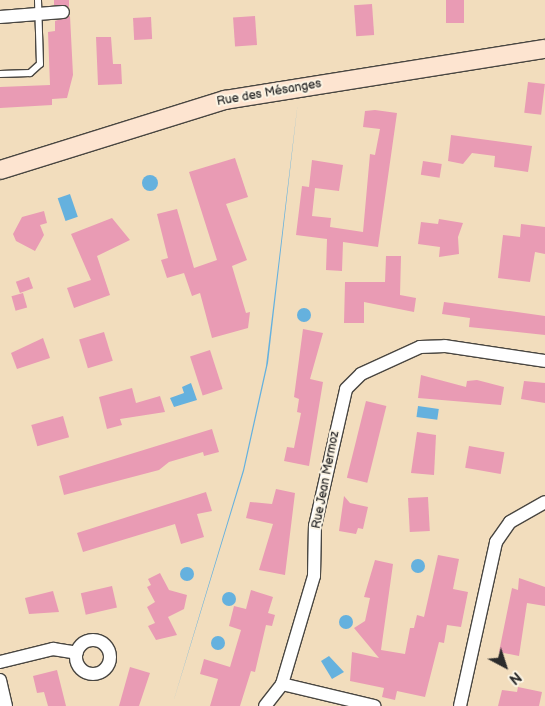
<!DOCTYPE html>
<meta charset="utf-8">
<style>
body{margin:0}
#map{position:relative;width:545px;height:706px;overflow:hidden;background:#f2ddbd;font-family:"Balsamiq Sans",sans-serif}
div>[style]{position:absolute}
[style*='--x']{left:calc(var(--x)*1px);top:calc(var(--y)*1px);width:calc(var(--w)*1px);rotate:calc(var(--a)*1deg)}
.water>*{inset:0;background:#65b1de;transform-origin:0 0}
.round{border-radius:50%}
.building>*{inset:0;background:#e99bb4;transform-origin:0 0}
.roads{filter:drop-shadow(1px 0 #494641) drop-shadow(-1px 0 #494641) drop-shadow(0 1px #494641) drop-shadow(0 -1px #494641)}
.service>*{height:6px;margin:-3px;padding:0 3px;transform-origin:3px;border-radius:3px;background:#fff}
.minor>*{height:12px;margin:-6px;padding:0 6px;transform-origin:6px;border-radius:6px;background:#fff}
.minor>.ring{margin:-6px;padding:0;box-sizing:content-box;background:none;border:12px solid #fff;border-radius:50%}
.secondary>*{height:18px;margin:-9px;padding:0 9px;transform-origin:9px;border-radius:9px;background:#fde4d0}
span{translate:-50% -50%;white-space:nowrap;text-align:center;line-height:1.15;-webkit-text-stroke:4px #fcf5e5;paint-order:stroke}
.street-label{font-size:12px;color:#2b2b2b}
.north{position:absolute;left:480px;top:641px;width:50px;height:50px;-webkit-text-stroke:4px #fcf5e5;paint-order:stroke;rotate:140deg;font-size:14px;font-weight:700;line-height:20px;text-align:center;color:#2b2b2b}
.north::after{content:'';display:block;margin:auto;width:18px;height:22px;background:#2b2b2b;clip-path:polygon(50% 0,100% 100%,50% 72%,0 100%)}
</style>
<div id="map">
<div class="water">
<i style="clip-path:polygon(298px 101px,268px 363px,244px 471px,172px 706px,243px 470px,266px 366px)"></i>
<i class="round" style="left:142px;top:175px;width:16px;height:16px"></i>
<i style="left:70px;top:194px;width:24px;height:13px;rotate:71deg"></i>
<i class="round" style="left:297px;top:308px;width:14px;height:14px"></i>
<i style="clip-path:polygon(191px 383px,197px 400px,174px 407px,170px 398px,184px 393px,182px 387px)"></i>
<i style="left:418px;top:406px;width:21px;height:11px;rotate:8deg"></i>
<i class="round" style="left:411px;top:559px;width:14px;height:14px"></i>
<i class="round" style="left:180px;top:567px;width:14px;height:14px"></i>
<i class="round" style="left:222px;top:592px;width:14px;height:14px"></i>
<i class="round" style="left:339px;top:615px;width:14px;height:14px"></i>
<i class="round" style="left:211px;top:636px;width:14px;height:14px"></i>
<i style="clip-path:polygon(329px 656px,344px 672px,332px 679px,321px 661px)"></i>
</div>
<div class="building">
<i style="clip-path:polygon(54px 0,69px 0,69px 7px,54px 5px)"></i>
<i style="left:446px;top:0;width:18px;height:23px"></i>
<i style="left:372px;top:4px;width:31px;height:18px;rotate:86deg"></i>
<i style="clip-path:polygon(70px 16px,73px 75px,67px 98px,52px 99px,52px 105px,0 108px,0 87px,50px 85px,48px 32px,55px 31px,55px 21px)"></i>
<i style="left:255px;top:16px;width:29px;height:22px;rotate:86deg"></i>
<i style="left:151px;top:17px;width:22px;height:18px;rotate:87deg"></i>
<i style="clip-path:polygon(96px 37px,111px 37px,113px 64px,121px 64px,122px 84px,98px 85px)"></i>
<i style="left:528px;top:82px;width:17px;height:31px;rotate:7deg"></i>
<i style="clip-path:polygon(375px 110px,397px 113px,378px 247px,343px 242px,342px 271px,326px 270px,327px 239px,296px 235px,302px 186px,309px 187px,312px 160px,343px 165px,339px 191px,315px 188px,312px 216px,331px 218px,330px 227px,363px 232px,370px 154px,375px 155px,380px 129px,363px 127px,365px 111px)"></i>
<i style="clip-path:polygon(451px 135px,532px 146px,528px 172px,494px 167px,495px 156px,472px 153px,463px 164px,448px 161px)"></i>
<i style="clip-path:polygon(235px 158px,248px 197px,226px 204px,247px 260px,232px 266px,246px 313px,250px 312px,248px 328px,212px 338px,200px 293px,192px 296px,184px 273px,167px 278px,161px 260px,168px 258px,157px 214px,177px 209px,194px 268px,217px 260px,189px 172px)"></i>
<i style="left:423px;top:161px;width:19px;height:14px;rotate:9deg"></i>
<i style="clip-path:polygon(44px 211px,47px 223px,40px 225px,44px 235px,35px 251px,16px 241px,13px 234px,22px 217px)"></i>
<i style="clip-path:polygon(112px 218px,130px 240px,97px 256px,110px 295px,74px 308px,67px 288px,91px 280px,71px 234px)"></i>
<i style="clip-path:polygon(439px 219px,463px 223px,458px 237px,459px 254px,439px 257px,440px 247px,418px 244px,421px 222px,438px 224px)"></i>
<i style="clip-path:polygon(521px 224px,545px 227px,545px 254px,535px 252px,530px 282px,498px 278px,503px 235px,520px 237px)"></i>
<i style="clip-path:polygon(386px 256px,401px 256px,400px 295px,416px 298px,414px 312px,364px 302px,364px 323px,344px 323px,345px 282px,385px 282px)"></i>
<i style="left:29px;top:277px;width:12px;height:14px;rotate:70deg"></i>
<i style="left:23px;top:293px;width:15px;height:12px;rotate:74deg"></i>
<i style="clip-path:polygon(444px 302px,545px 316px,545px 335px,469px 327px,470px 318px,442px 314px)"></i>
<i style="clip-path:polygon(303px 329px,323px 333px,310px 379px,323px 382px,309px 466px,284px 461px,287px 447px,294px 448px,301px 413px,297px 412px,299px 399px,294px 397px)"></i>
<i style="left:104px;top:332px;width:30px;height:26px;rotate:73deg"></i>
<i style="clip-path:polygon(43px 338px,50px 358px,17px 369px,11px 353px)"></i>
<i style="left:210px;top:350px;width:41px;height:21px;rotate:72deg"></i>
<i style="clip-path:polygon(421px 375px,466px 387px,467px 381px,477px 380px,504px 387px,501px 405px,418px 398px)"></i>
<i style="clip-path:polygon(524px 381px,545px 383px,545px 403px,521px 399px)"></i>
<i style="clip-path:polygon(132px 388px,136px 403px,160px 396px,165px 412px,120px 419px,122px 425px,107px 429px,99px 397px)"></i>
<i style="left:366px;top:401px;width:21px;height:79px;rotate:14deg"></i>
<i style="left:63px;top:416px;width:22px;height:33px;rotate:74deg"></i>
<i style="clip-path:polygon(212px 429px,219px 452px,204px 456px,203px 452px,169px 462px,159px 470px,64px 495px,59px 476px)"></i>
<i style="clip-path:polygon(417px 432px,436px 435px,434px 475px,411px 473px)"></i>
<i style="left:469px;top:446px;width:36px;height:22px;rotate:10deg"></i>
<i style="clip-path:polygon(276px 489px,295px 493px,285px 575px,259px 570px,273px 524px,246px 518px,250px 502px,272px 504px)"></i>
<i style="clip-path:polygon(206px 492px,212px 511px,197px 514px,204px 537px,181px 544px,175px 524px,83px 552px,77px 533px)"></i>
<i style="clip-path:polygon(344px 496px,350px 503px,368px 507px,363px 529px,358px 528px,356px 534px,339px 531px)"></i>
<i style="left:428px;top:497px;width:34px;height:20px;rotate:87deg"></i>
<i style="clip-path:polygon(438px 555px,459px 559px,453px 589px,468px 592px,461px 627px,447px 625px,444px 643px,439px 642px,425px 697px,397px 691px,395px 700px,382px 697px,384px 688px,350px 681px,352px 652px,379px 658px,354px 628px,365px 621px,370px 598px,364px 597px,375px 560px,393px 564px,381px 650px,405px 654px,410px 628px,414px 628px,417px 615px,424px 617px)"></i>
<i style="clip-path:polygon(160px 573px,169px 590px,187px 595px,184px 609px,168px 617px,177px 635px,156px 640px,148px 626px,155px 623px,147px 607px,155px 602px,147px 587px,151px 585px,148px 579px)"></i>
<i style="clip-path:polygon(519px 578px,545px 587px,545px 606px,527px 603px,519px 656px,499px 652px,512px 588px,518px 590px)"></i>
<i style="left:112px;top:586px;width:22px;height:32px;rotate:77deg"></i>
<i style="clip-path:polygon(251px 590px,273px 597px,268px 613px,275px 615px,272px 626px,266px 625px,255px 672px,251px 671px,240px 706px,210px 706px,218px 679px,200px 674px,204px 659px,230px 667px,241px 630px,229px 626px,234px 606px,246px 609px)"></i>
<i style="clip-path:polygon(53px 591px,59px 612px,29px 614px,25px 598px)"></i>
<i style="clip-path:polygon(130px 667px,150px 673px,139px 706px,119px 706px)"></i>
<i style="clip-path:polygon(57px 670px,66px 706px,48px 706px,44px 692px,37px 693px,33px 676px)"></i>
<i style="clip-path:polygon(518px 687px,542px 692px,539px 706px,498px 706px,502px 690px,517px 692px)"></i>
</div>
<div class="roads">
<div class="service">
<i style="--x:0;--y:74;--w:30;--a:-2"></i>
<i style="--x:30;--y:73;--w:13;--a:-42"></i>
<i style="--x:40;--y:64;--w:64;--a:-91.8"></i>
</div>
<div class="minor">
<i style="--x:0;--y:17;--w:63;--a:-4.5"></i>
<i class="ring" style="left:76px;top:640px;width:22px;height:22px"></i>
<i style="--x:0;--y:662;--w:55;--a:-13.8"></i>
<i style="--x:53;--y:649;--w:24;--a:9"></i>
<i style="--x:0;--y:680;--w:27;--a:77"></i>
<i style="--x:282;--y:684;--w:95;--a:13.4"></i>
<i style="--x:265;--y:706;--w:28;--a:-52"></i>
<i style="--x:282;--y:684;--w:113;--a:-73.5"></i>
<i style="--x:314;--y:576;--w:50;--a:-88.9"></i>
<i style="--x:315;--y:526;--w:140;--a:-77.2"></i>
<i style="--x:346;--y:389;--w:21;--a:-45"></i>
<i style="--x:361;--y:374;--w:65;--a:-24.6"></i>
<i style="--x:420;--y:347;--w:25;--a:-2"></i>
<i style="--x:445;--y:346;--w:101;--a:8.5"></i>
<i style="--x:460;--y:706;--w:168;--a:-77.6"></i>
<i style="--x:496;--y:542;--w:24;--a:-55"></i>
<i style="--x:510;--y:522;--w:40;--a:-29.7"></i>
</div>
<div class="secondary">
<i style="--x:0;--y:170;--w:236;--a:-17.3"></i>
<i style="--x:225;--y:100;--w:324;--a:-9.1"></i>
</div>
</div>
<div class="street-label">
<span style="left:269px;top:93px;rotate:-10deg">Rue des Mésanges</span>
<span style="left:326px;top:480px;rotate:-79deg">Rue Jean Mermoz</span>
</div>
<div class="north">N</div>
</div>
